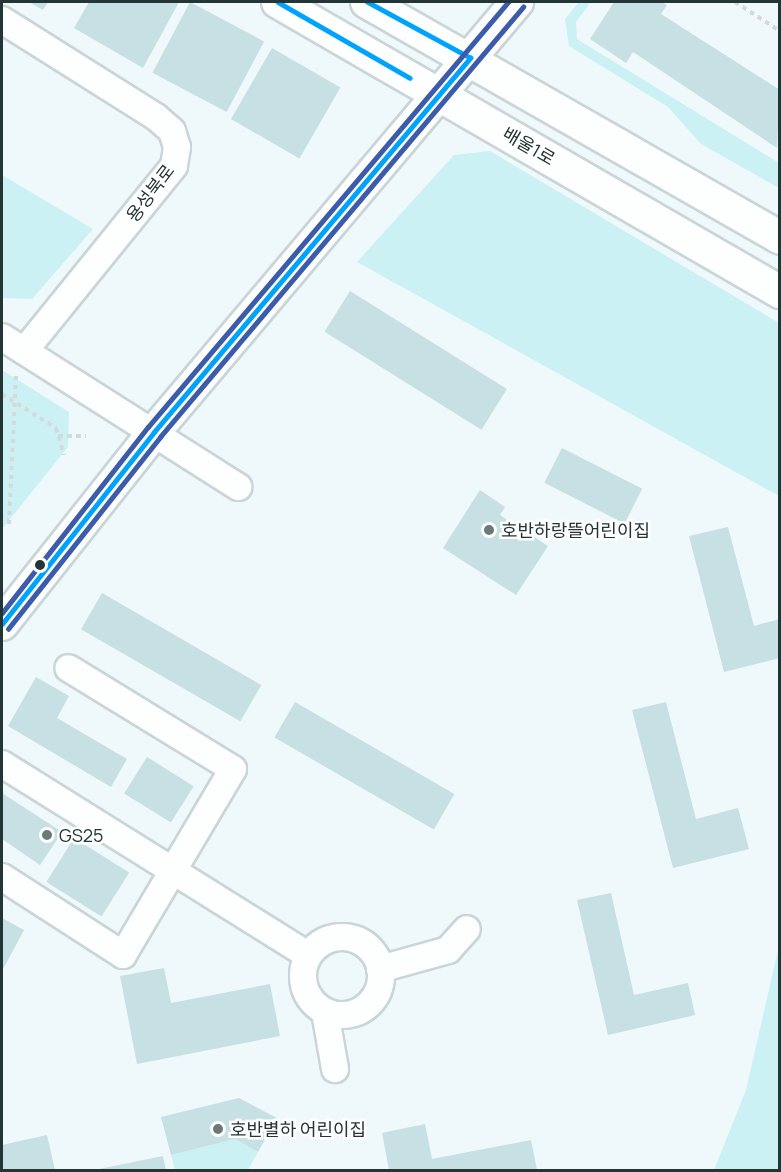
<!DOCTYPE html>
<meta charset="utf-8">
<style>
body{margin:0}
#map{position:relative;width:781px;height:1172px;overflow:hidden;background:#eff8fa;font-family:Manrope,"Noto Sans KR",sans-serif}
div>[style]{position:absolute}
[style*='--x']{left:calc(var(--x)*1px);top:calc(var(--y)*1px);width:calc(var(--w)*1px);rotate:calc(var(--a)*1deg)}
.green>*{inset:0;background:#cbf1f5}
.building>*{inset:0;background:#c6e0e3;transform-origin:0 0}
.path>*{height:4px;margin-top:-2px;transform-origin:0;background:repeating-linear-gradient(90deg,#d6d9d9 0 4.5px,transparent 0 9px)}
.roads{filter:drop-shadow(2px 0 #c9d5d6) drop-shadow(-2px 0 #c9d5d6) drop-shadow(0 2px #c9d5d6) drop-shadow(0 -2px #c9d5d6)}
.minor>*{height:26px;margin:-13px;padding:0 13px;transform-origin:13px;border-radius:13px;background:#fdfefe}
.minor>.ring{margin:-13px;padding:0;box-sizing:content-box;background:none;border:26px solid #fdfefe;border-radius:50%}
.major>*{height:32px;margin:-16px;padding:0 16px;transform-origin:16px;border-radius:16px;background:#fdfefe}
.bus-1>*{height:4.5px;margin:-2.25px;padding:0 2.25px;transform-origin:2.25px;border-radius:2.25px;background:#00a3fb}
.bus-2>*{height:4.5px;margin:-2.25px;padding:0 2.25px;transform-origin:2.25px;border-radius:2.25px;background:#3d5bab}
.bus-3>*{height:4.5px;margin:-2.25px;padding:0 2.25px;transform-origin:2.25px;border-radius:2.25px;background:#3d5bab}
.dots>*{width:16px;height:16px;translate:-50% -50%;box-sizing:border-box;border:3px solid #fff;border-radius:50%}
span{translate:-50% -50%;white-space:nowrap;text-align:center;line-height:1.15;-webkit-text-stroke:5px #fff;paint-order:stroke}
.street-label{font-size:18px;color:#243536}
.poi-label{font-size:18px;color:#243536}
.left{translate:0 -50%;text-align:left}
.frame{position:absolute;inset:0;border:3px solid #243536;pointer-events:none}
</style>
<div id="map">
<div class="green">
<i style="clip-path:polygon(579px 2px,591px 2px,576px 22px,577px 39px,779px 163px,779px 188px,701px 144px,668px 107px,569px 46px,565px 19px)"></i>
<i style="clip-path:polygon(490px 151px,779px 323px,779px 496px,357px 262px,454px 155px)"></i>
<i style="clip-path:polygon(2px 175px,93px 229px,32px 299px,2px 298px)"></i>
<i style="clip-path:polygon(2px 370px,69px 412px,68px 447px,2px 529px)"></i>
<i style="clip-path:polygon(779px 946px,779px 1170px,714px 1170px,746px 1090px)"></i>
<i style="clip-path:polygon(235px 1139px,258px 1152px,248px 1170px,175px 1170px,171px 1155px)"></i>
</div>
<div class="building">
<i style="clip-path:polygon(29px 2px,48px 2px,43px 10px)"></i>
<i style="clip-path:polygon(89px 2px,179px 2px,143px 68px,74px 28px)"></i>
<i style="left:190px;top:2px;width:84px;height:80px;rotate:28deg"></i>
<i style="clip-path:polygon(614px 2px,662px 2px,667px 5px,661px 14px,780px 90px,777px 148px,633px 52px,626px 63px,590px 39px)"></i>
<i style="left:272px;top:48px;width:79px;height:82px;rotate:30deg"></i>
<i style="left:350px;top:291px;width:185px;height:48px;rotate:32deg"></i>
<i style="left:562px;top:448px;width:90px;height:39px;rotate:27deg"></i>
<i style="clip-path:polygon(480px 490px,505px 507px,500px 515px,548px 546px,516px 595px,443px 548px)"></i>
<i style="clip-path:polygon(728px 527px,754px 626px,780px 619px,780px 658px,724px 672px,689px 536px)"></i>
<i style="left:102px;top:593px;width:184px;height:42px;rotate:30deg"></i>
<i style="clip-path:polygon(36px 677px,69px 696px,57px 718px,127px 759px,111px 787px,8px 726px)"></i>
<i style="left:295px;top:702px;width:184px;height:41px;rotate:30deg"></i>
<i style="clip-path:polygon(666px 702px,696px 819px,738px 808px,749px 849px,673px 868px,632px 710px)"></i>
<i style="left:147px;top:757px;width:55px;height:43px;rotate:32deg"></i>
<i style="clip-path:polygon(2px 793px,62px 832px,40px 865px,2px 839px)"></i>
<i style="left:74px;top:838px;width:65px;height:52px;rotate:32deg"></i>
<i style="clip-path:polygon(611px 893px,634px 995px,688px 983px,695px 1015px,608px 1035px,577px 900px)"></i>
<i style="clip-path:polygon(2px 918px,24px 930px,2px 971px)"></i>
<i style="clip-path:polygon(164px 968px,171px 1003px,270px 984px,280px 1036px,137px 1064px,120px 976px)"></i>
<i style="clip-path:polygon(239px 1098px,277px 1118px,258px 1152px,235px 1139px,171px 1155px,161px 1117px)"></i>
<i style="clip-path:polygon(425px 1124px,432px 1159px,531px 1140px,537px 1170px,389px 1170px,382px 1133px)"></i>
<i style="clip-path:polygon(47px 1135px,55px 1170px,2px 1170px,2px 1145px)"></i>
<i style="clip-path:polygon(163px 1156px,166px 1170px,99px 1170px,99px 1169px)"></i>
</div>
<div class="path">
<i style="--x:735;--y:2;--w:54;--a:32.8"></i>
<i style="--x:2;--y:394;--w:64;--a:32.2"></i>
<i style="--x:56;--y:428;--w:28;--a:73"></i>
<i style="--x:58;--y:436;--w:28;--a:0"></i>
<i style="--x:9;--y:524;--w:149;--a:-87.3"></i>
</div>
<div class="roads">
<div class="minor">
<i style="--x:2;--y:20;--w:182;--a:32.2"></i>
<i style="--x:156;--y:117;--w:21;--a:41"></i>
<i style="--x:172;--y:131;--w:17;--a:73"></i>
<i style="--x:177;--y:147;--w:19;--a:99"></i>
<i style="--x:174;--y:166;--w:238;--a:129"></i>
<i style="--x:2;--y:337;--w:280;--a:32.4"></i>
<i style="--x:2;--y:764;--w:361;--a:32"></i>
<i style="--x:2;--y:877;--w:144;--a:32.8"></i>
<i style="--x:123;--y:955;--w:216;--a:-59.4"></i>
<i style="--x:233;--y:769;--w:193;--a:-148.5"></i>
<i class="ring" style="left:303px;top:937px;width:52px;height:52px"></i>
<i style="--x:380;--y:969;--w:71;--a:-15.6"></i>
<i style="--x:448;--y:950;--w:28;--a:-48"></i>
<i style="--x:325;--y:1012;--w:58;--a:80"></i>
</div>
<div class="major">
<i style="--x:278;--y:2;--w:580;--a:30.01"></i>
<i style="--x:367;--y:2;--w:476;--a:29.7"></i>
<i style="--x:2;--y:624;--w:245;--a:-51.6"></i>
<i style="--x:154;--y:432;--w:563;--a:-49.83"></i>
</div>
</div>
<div class="bus-1">
<i style="--x:278;--y:2;--w:152;--a:29.9"></i>
<i style="--x:2;--y:624;--w:245;--a:-51.6"></i>
<i style="--x:154;--y:432;--w:490;--a:-49.8"></i>
<i style="--x:470;--y:58;--w:117;--a:-151.5"></i>
</div>
<div class="bus-2">
<i style="--x:8;--y:629;--w:245;--a:-51.6"></i>
<i style="--x:160;--y:437;--w:563;--a:-49.83"></i>
</div>
<div class="bus-3">
<i style="--x:2;--y:613;--w:236;--a:-51.9"></i>
<i style="--x:148;--y:427;--w:557;--a:-49.73"></i>
</div>
<div class="dots">
<i style="left:489px;top:530px;background:#6b797b"></i>
<i style="left:40px;top:565px;background:#243536"></i>
<i style="left:47px;top:835px;background:#6b797b"></i>
<i style="left:218px;top:1129px;background:#6b797b"></i>
</div>
<div class="street-label">
<span style="left:529px;top:146px;rotate:30deg">배울1로</span>
<span style="left:150px;top:193px;rotate:-53deg">용성북로</span>
</div>
<div class="poi-label">
<span class="left" style="left:501px;top:530px">호반하랑뜰어린이집</span>
<span class="left" style="left:59px;top:835px">GS25</span>
<span class="left" style="left:230px;top:1129px">호반별하 어린이집</span>
</div>
<div class="frame"></div>
</div>
